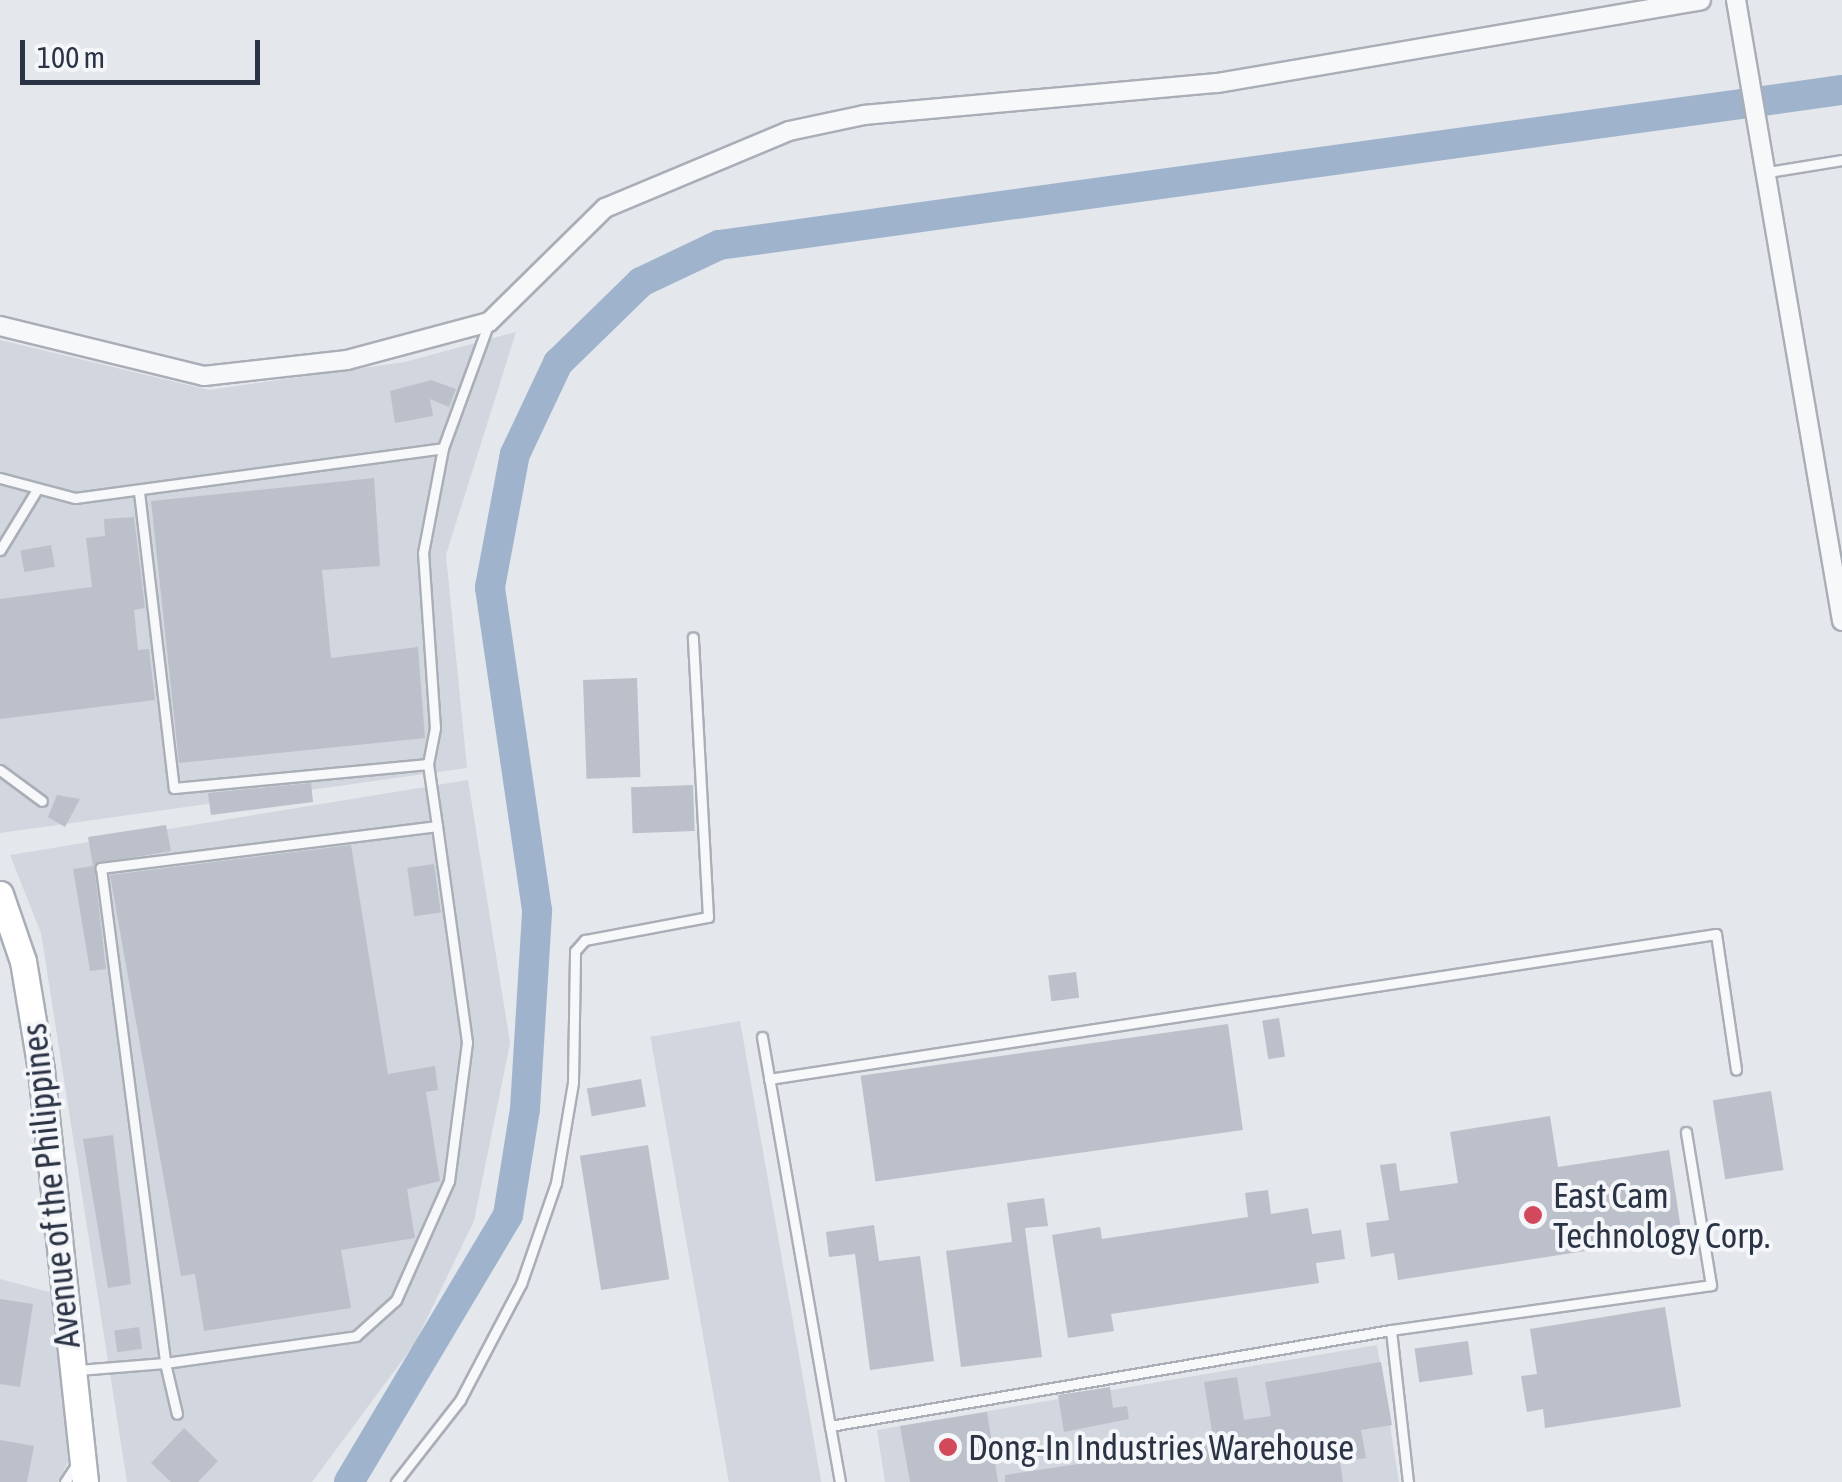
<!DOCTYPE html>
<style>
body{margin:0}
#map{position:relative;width:1842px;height:1482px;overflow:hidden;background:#e4e7ec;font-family:"Asap Condensed",sans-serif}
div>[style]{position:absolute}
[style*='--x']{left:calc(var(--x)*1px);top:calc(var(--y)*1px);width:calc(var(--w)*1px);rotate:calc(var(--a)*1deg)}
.built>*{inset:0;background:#d2d6de;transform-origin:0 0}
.river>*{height:30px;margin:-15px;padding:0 15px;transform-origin:15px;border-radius:15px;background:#9fb4cc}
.building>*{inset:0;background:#bbc0ca;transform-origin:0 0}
.roads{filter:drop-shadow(2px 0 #a9aeb7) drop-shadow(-2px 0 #a9aeb7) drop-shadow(0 2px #a9aeb7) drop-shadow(0 -2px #a9aeb7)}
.service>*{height:9px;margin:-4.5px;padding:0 4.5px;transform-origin:4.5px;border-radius:4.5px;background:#f7f8fa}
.minor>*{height:18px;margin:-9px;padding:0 9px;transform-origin:9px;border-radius:9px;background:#f7f8fa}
.secondary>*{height:25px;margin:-12.5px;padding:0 12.5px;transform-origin:12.5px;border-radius:12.5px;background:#fff}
.dots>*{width:28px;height:28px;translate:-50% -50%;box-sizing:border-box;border:5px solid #f4f6f9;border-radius:50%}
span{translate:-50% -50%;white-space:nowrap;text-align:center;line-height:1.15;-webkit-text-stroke:8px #f4f6f9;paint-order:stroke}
.street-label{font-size:35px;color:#2b3445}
.poi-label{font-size:35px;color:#2b3445}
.left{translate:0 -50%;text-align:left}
.scale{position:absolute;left:20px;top:40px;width:240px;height:45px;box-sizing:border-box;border:5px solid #2b3445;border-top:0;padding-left:12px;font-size:30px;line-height:35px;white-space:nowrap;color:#2b3445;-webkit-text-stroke:8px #f4f6f9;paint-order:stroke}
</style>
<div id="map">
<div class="built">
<i style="clip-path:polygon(516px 332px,446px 555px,467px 768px,0 833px,0 340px,209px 390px,405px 362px)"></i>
<i style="clip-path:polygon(468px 780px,510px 1043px,474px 1221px,415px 1343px,312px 1482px,127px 1482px,41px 933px,10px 855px)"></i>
<i style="left:740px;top:1021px;width:468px;height:91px;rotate:80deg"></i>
<i style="clip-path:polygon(0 1279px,57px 1294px,68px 1462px,58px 1482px,0 1482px)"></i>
<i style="clip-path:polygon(1377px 1345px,1399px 1482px,885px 1482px,877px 1430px)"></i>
</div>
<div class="river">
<i style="--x:349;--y:1482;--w:311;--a:-59.2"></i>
<i style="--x:508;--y:1215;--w:107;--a:-80.9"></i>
<i style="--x:525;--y:1109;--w:199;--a:-86.5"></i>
<i style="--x:537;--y:910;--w:326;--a:-98.3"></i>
<i style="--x:490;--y:587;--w:135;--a:-79.4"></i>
<i style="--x:515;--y:454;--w:101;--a:-64.7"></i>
<i style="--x:558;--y:363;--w:116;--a:-44.3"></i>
<i style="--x:641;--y:282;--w:86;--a:-25.4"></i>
<i style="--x:719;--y:245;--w:1134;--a:-7.86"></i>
</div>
<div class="building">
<i style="clip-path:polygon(431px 380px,456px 389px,449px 407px,430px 399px,433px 416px,395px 423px,390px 391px)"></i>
<i style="clip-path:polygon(374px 478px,380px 566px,322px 570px,331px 658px,418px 647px,425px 738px,179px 763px,151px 501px)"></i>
<i style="clip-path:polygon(134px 517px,145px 608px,134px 610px,138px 650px,149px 649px,155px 700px,0 719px,0 599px,92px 587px,86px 538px,105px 536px,104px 519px)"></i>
<i style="left:51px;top:545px;width:22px;height:31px;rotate:80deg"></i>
<i style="left:637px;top:678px;width:99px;height:54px;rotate:88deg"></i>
<i style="clip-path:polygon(311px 783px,313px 802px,211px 815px,208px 793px)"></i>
<i style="left:693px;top:785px;width:46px;height:62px;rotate:88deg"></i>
<i style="clip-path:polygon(57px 795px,80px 799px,65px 827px,48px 817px)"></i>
<i style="clip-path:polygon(166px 825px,171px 851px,94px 864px,106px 969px,90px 971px,73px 869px,93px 866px,88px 837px)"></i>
<i style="clip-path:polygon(351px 845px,388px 1074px,435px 1066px,438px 1090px,426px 1092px,440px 1181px,407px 1189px,415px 1238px,341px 1250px,351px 1308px,204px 1331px,195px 1274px,181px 1276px,110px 875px)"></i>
<i style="left:434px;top:864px;width:49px;height:27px;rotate:82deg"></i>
<i style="left:1076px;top:972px;width:26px;height:28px;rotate:83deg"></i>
<i style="left:1279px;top:1018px;width:39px;height:17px;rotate:81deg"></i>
<i style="left:1228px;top:1024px;width:107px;height:371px;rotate:82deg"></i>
<i style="left:641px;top:1079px;width:28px;height:55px;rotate:80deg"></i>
<i style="left:1771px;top:1091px;width:80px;height:59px;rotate:81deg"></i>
<i style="clip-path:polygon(1550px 1116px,1558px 1167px,1669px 1150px,1682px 1236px,1398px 1280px,1394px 1253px,1371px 1257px,1366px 1223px,1389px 1220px,1380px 1165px,1396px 1163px,1400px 1191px,1458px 1183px,1450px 1132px)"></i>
<i style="clip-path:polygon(113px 1135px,131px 1284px,108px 1288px,83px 1139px)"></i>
<i style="left:648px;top:1145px;width:136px;height:69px;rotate:81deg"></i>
<i style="clip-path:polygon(1268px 1190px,1271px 1214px,1308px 1208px,1312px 1234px,1341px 1230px,1345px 1259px,1316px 1263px,1319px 1283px,1111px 1314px,1114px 1331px,1068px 1338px,1052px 1235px,1100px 1227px,1102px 1239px,1248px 1217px,1245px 1193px)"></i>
<i style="clip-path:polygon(1044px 1198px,1048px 1226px,1025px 1228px,1042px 1357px,961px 1367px,946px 1251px,1012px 1242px,1007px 1203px)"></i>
<i style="clip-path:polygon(874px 1225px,879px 1261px,920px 1256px,934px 1361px,870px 1370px,855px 1254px,829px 1257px,826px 1232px)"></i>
<i style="clip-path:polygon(0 1299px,33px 1304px,20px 1387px,0 1384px)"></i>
<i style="clip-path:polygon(1665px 1307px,1681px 1407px,1545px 1428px,1543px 1409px,1527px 1412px,1521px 1376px,1537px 1374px,1530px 1329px)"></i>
<i style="left:139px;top:1327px;width:22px;height:25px;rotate:82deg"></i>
<i style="left:1468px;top:1341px;width:34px;height:54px;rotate:82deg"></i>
<i style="clip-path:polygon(1381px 1362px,1392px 1425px,1361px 1430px,1366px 1458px,1340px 1462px,1343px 1482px,1005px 1482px,1005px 1475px,1214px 1444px,1204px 1382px,1237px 1377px,1244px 1420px,1271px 1416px,1265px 1382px)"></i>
<i style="clip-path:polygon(1110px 1387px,1113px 1408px,1127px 1406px,1129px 1419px,1064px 1432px,1058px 1395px)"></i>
<i style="clip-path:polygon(987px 1412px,998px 1482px,910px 1482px,900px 1426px)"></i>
<i style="clip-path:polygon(184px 1428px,218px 1461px,198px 1482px,171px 1482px,151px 1463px)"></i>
<i style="clip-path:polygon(0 1440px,34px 1446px,27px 1482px,0 1482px)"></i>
</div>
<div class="roads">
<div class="service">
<i style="--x:1768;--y:172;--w:75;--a:-9.2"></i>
<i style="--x:0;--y:478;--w:78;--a:14.9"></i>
<i style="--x:75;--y:498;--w:371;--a:-7.7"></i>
<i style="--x:139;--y:492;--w:298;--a:83.3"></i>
<i style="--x:174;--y:788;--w:255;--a:-5.4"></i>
<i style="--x:428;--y:764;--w:37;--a:-79"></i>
<i style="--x:435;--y:728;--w:175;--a:-93.9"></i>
<i style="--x:423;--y:553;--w:107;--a:-79.2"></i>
<i style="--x:443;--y:448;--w:131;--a:-69.9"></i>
<i style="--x:0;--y:550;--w:69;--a:-58.6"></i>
<i style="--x:428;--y:764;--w:63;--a:81.7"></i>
<i style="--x:0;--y:770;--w:52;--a:36.4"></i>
<i style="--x:762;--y:1037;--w:395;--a:80.1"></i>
<i style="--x:830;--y:1426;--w:569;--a:-9.71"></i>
<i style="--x:769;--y:1079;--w:958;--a:-8.71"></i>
<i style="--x:1716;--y:934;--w:137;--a:81.6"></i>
<i style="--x:78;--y:1370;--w:87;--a:-4.6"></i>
<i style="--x:165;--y:1363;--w:193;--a:-8"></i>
<i style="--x:356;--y:1336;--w:54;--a:-42"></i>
<i style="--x:396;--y:1300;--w:130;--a:-66"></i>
<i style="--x:449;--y:1181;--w:140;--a:-82.6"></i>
<i style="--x:467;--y:1042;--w:218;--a:-97.9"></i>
<i style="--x:437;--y:826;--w:339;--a:172.9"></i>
<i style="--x:101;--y:868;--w:499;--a:82.6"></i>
<i style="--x:165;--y:1363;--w:52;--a:76.8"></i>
<i style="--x:830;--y:1426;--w:57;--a:79.9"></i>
<i style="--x:65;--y:1482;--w:24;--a:-57"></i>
<i style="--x:396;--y:1482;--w:104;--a:-52"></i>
<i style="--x:460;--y:1400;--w:131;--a:-62.3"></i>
<i style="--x:521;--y:1284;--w:107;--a:-70.9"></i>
<i style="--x:556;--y:1183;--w:102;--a:-80.4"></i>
<i style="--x:573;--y:1082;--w:131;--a:-89.1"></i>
<i style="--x:575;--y:951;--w:15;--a:-48"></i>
<i style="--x:585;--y:940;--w:125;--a:-10.6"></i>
<i style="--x:708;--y:917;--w:280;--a:-93.1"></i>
<i style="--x:1408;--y:1482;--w:153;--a:-96.4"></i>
<i style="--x:1391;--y:1330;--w:323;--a:-8"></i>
<i style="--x:1711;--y:1285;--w:155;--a:-99.3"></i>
</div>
<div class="minor">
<i style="--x:1736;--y:0;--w:630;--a:80.31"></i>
<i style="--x:0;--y:326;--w:210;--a:13.8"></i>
<i style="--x:204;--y:376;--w:144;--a:-6.4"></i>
<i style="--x:347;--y:360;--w:147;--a:-15"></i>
<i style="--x:489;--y:322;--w:163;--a:-44.5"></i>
<i style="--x:605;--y:208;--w:199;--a:-22.7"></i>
<i style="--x:789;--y:131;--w:77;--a:-12"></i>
<i style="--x:864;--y:115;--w:354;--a:-5.2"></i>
<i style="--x:1217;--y:83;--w:491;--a:-9.7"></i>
</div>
<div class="secondary">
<i style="--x:0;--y:894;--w:71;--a:71.1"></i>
<i style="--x:23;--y:961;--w:110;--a:80.6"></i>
<i style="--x:41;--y:1070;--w:414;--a:83.9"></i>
</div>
</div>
<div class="dots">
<i style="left:1533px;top:1215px;background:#d1495b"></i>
<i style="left:948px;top:1447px;background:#d1495b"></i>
</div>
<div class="street-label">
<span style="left:50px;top:1186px;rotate:-96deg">Avenue of the Philippines</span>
</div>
<div class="poi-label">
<span class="left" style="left:1553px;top:1215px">East Cam<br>Technology Corp.</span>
<span class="left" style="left:968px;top:1447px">Dong-In Industries Warehouse</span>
</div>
<div class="scale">100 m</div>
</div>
